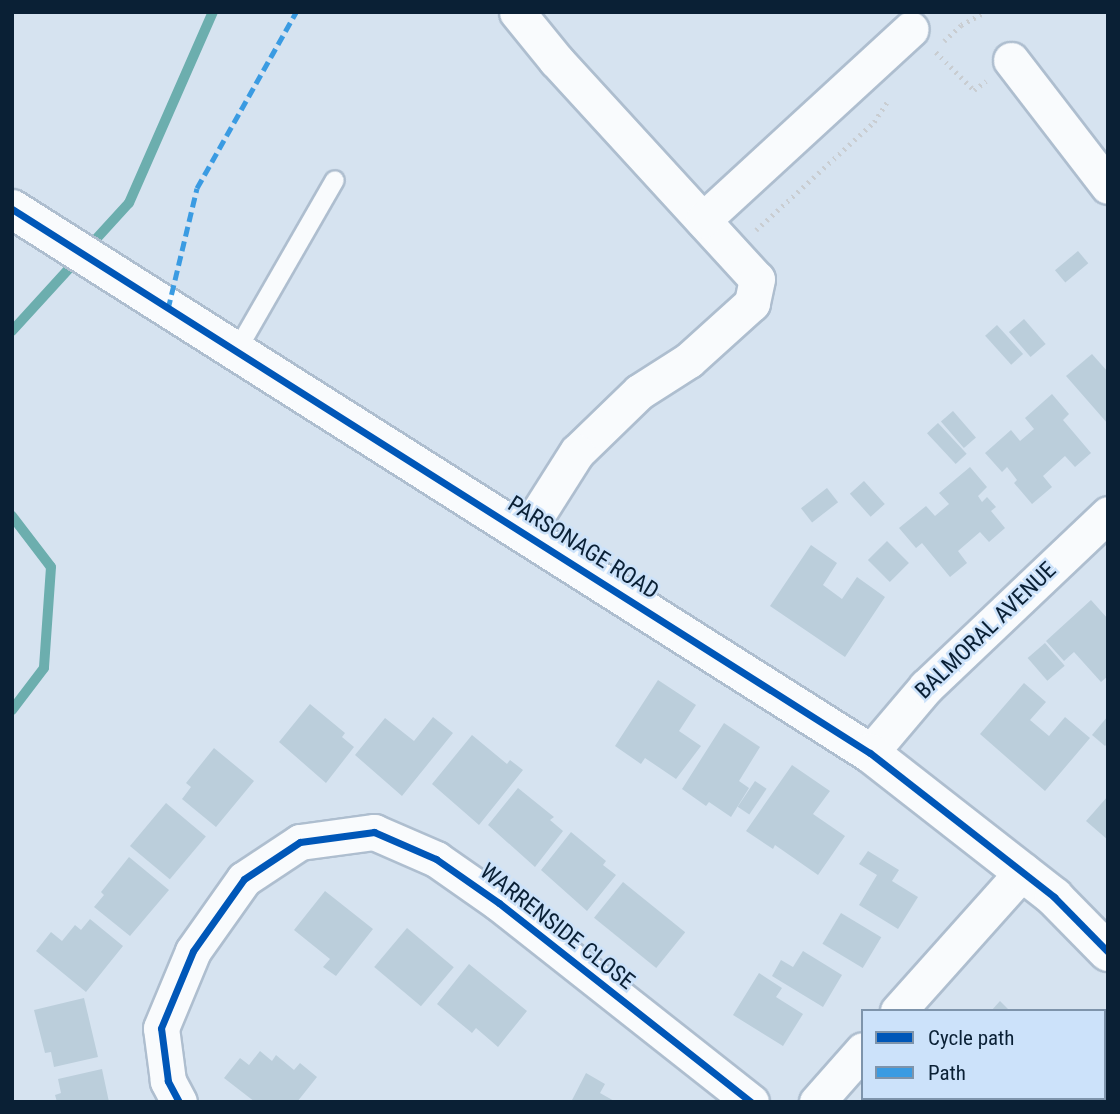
<!DOCTYPE html>
<style>
body{margin:0}
#map{position:relative;width:1120px;height:1114px;overflow:hidden;background:#d6e3f0;font-family:"Roboto Condensed",sans-serif}
div>[style]{position:absolute}
[style*='--x']{left:calc(var(--x)*1px);top:calc(var(--y)*1px);width:calc(var(--w)*1px);rotate:calc(var(--a)*1deg)}
.stream>*{height:10px;margin:-5px;padding:0 5px;transform-origin:5px;border-radius:5px;background:#6caeae}
.building>*{inset:0;background:#bbcedb;transform-origin:0 0}
.path>*{height:4.5px;margin-top:-2.25px;transform-origin:0;background:repeating-linear-gradient(90deg,#c9cdd1 0 2px,transparent 0 7px)}
.roads{filter:drop-shadow(2px 0 #aebecf) drop-shadow(-2px 0 #aebecf) drop-shadow(0 2px #aebecf) drop-shadow(0 -2px #aebecf)}
.service>*{height:18px;margin:-9px;padding:0 9px;transform-origin:9px;border-radius:9px;background:#f9fbfd}
.minor>*{height:35px;margin:-17.5px;padding:0 17.5px;transform-origin:17.5px;border-radius:17.5px;background:#f9fbfd}
.tertiary>*{height:38px;margin:-19px;padding:0 19px;transform-origin:19px;border-radius:19px;background:#f9fbfd}
.quiet>*{height:5px;margin-top:-2.5px;transform-origin:0;background:repeating-linear-gradient(90deg,#3a9be2 0 10px,transparent 0 15px)}
.cycleway>*{height:7px;margin:-3.5px;padding:0 3.5px;transform-origin:3.5px;border-radius:3.5px;background:#0057b8}
span{translate:-50% -50%;white-space:nowrap;text-align:center;line-height:1.15;-webkit-text-stroke:5px #cce2fa;paint-order:stroke}
.street-label{font-size:23px;color:#0a2035}
.frame{position:absolute;inset:0;border:14px solid #0a2035;pointer-events:none}
.legend{position:absolute;left:861px;top:1009px;width:245px;height:91px;box-sizing:border-box;background:#cce2fa;border:2px solid #7e94ab;margin:0;padding:9px 12px;list-style:none;font-size:21px;color:#0a2035}
.legend li{display:flex;align-items:center;gap:14px;height:35px}
.legend b{width:35px;border:2px solid #7e94ab}
</style>
<div id="map">
<div class="stream">
<i style="--x:12;--y:331;--w:173;--a:-47.6"></i>
<i style="--x:129;--y:203;--w:209;--a:-66.3"></i>
<i style="--x:12;--y:516;--w:64;--a:52.6"></i>
<i style="--x:51;--y:567;--w:101;--a:94"></i>
<i style="--x:44;--y:668;--w:53;--a:127.3"></i>
</div>
<div class="building">
<i style="left:1078px;top:251px;width:16px;height:30px;rotate:50deg"></i>
<i style="left:1024px;top:319px;width:33px;height:20px;rotate:49deg"></i>
<i style="left:997px;top:325px;width:39px;height:16px;rotate:48deg"></i>
<i style="clip-path:polygon(1092px 354px,1108px 372px,1108px 424px,1066px 376px)"></i>
<i style="clip-path:polygon(1052px 394px,1069px 414px,1063px 420px,1091px 453px,1075px 467px,1065px 456px,1043px 476px,1052px 487px,1032px 504px,1014px 483px,1017px 480px,1007px 467px,1002px 472px,985px 453px,1011px 430px,1020px 441px,1034px 429px,1025px 418px)"></i>
<i style="left:953px;top:411px;width:35px;height:16px;rotate:49deg"></i>
<i style="left:938px;top:423px;width:42px;height:15px;rotate:47deg"></i>
<i style="clip-path:polygon(970px 467px,987px 487px,978px 496px,982px 502px,987px 497px,996px 507px,991px 511px,1005px 528px,989px 542px,980px 532px,958px 551px,967px 563px,950px 577px,922px 543px,916px 548px,899px 528px,926px 506px,935px 516px,949px 504px,939px 493px)"></i>
<i style="left:864px;top:481px;width:31px;height:19px;rotate:48deg"></i>
<i style="left:827px;top:488px;width:18px;height:33px;rotate:52deg"></i>
<i style="left:887px;top:541px;width:31px;height:27px;rotate:45deg"></i>
<i style="clip-path:polygon(811px 545px,837px 563px,823px 585px,842px 599px,857px 577px,885px 597px,845px 657px,770px 606px)"></i>
<i style="clip-path:polygon(1091px 600px,1108px 619px,1108px 676px,1101px 682px,1074px 652px,1064px 661px,1046px 641px)"></i>
<i style="left:1045px;top:643px;width:30px;height:23px;rotate:49deg"></i>
<i style="clip-path:polygon(658px 680px,696px 705px,679px 731px,701px 746px,676px 779px,645px 758px,641px 764px,615px 746px)"></i>
<i style="clip-path:polygon(1024px 683px,1046px 702px,1030px 720px,1049px 736px,1065px 717px,1090px 738px,1045px 791px,980px 734px)"></i>
<i style="clip-path:polygon(310px 704px,345px 733px,342px 737px,354px 747px,326px 783px,279px 742px)"></i>
<i style="clip-path:polygon(1108px 716px,1108px 743px,1105px 746px,1092px 735px)"></i>
<i style="clip-path:polygon(433px 717px,453px 733px,402px 796px,355px 755px,385px 718px,414px 741px)"></i>
<i style="clip-path:polygon(724px 723px,760px 747px,739px 781px,749px 788px,731px 817px,709px 802px,706px 806px,682px 789px)"></i>
<i style="clip-path:polygon(472px 735px,507px 764px,510px 760px,523px 770px,479px 825px,432px 784px)"></i>
<i style="clip-path:polygon(214px 748px,254px 781px,216px 827px,182px 799px,191px 787px,186px 783px)"></i>
<i style="clip-path:polygon(792px 765px,830px 791px,813px 814px,845px 836px,818px 875px,775px 845px,773px 849px,746px 831px)"></i>
<i style="left:755px;top:781px;width:14px;height:31px;rotate:34deg"></i>
<i style="clip-path:polygon(518px 788px,554px 817px,550px 820px,563px 831px,535px 867px,488px 825px)"></i>
<i style="clip-path:polygon(1108px 796px,1108px 840px,1086px 821px)"></i>
<i style="left:166px;top:803px;width:52px;height:56px;rotate:40deg"></i>
<i style="clip-path:polygon(571px 832px,606px 861px,603px 865px,616px 875px,587px 911px,541px 870px)"></i>
<i style="clip-path:polygon(868px 851px,899px 870px,892px 881px,918px 897px,898px 929px,859px 905px,877px 875px,859px 864px)"></i>
<i style="clip-path:polygon(129px 857px,169px 890px,130px 936px,94px 907px,104px 895px,101px 892px)"></i>
<i style="left:623px;top:882px;width:80px;height:46px;rotate:39deg"></i>
<i style="clip-path:polygon(325px 891px,373px 929px,336px 976px,323px 967px,330px 959px,294px 930px)"></i>
<i style="left:841px;top:913px;width:47px;height:36px;rotate:31deg"></i>
<i style="clip-path:polygon(90px 919px,123px 946px,86px 992px,36px 951px,51px 932px,62px 941px,75px 925px,81px 930px)"></i>
<i style="left:407px;top:928px;width:61px;height:51px;rotate:40deg"></i>
<i style="clip-path:polygon(803px 951px,842px 975px,823px 1007px,772px 976px,781px 960px,793px 967px)"></i>
<i style="clip-path:polygon(469px 964px,527px 1011px,498px 1047px,476px 1028px,472px 1033px,437px 1004px)"></i>
<i style="clip-path:polygon(759px 973px,782px 988px,776px 997px,803px 1014px,783px 1046px,733px 1015px)"></i>
<i style="clip-path:polygon(84px 998px,98px 1057px,54px 1067px,51px 1052px,45px 1053px,34px 1010px)"></i>
<i style="clip-path:polygon(1000px 1001px,1010px 1011px,991px 1011px)"></i>
<i style="clip-path:polygon(260px 1051px,272px 1061px,276px 1055px,294px 1070px,300px 1063px,317px 1077px,297px 1102px,255px 1102px,224px 1078px,240px 1058px,249px 1065px)"></i>
<i style="clip-path:polygon(102px 1069px,109px 1102px,57px 1102px,55px 1095px,61px 1093px,58px 1079px)"></i>
<i style="clip-path:polygon(586px 1073px,605px 1084px,600px 1093px,616px 1102px,571px 1102px)"></i>
<i style="clip-path:polygon(1108px 1076px,1108px 1102px,1099px 1102px,1095px 1098px,1104px 1098px,1104px 1080px)"></i>
<i style="left:908px;top:1098px;width:71px;height:4px"></i>
</div>
<div class="path">
<i style="--x:944;--y:41;--w:23;--a:-43"></i>
<i style="--x:961;--y:25;--w:27;--a:-28"></i>
<i style="--x:936;--y:52;--w:54;--a:45"></i>
<i style="--x:974;--y:90;--w:15;--a:-37"></i>
<i style="--x:756;--y:230;--w:160;--a:-42.5"></i>
<i style="--x:874;--y:122;--w:27;--a:-57"></i>
</div>
<div class="roads">
<div class="service">
<i style="--x:236;--y:352;--w:198;--a:-60.1"></i>
</div>
<div class="minor">
<i style="--x:517;--y:12;--w:62;--a:50.9"></i>
<i style="--x:556;--y:60;--w:297;--a:47.5"></i>
<i style="--x:757;--y:279;--w:25;--a:102"></i>
<i style="--x:752;--y:303;--w:85;--a:137.9"></i>
<i style="--x:689;--y:360;--w:59;--a:147.4"></i>
<i style="--x:639;--y:392;--w:86;--a:135.9"></i>
<i style="--x:577;--y:452;--w:97;--a:122.4"></i>
<i style="--x:1011;--y:60;--w:159;--a:52.4"></i>
<i style="--x:703;--y:220;--w:282;--a:-42.6"></i>
<i style="--x:870;--y:753;--w:87;--a:-49.7"></i>
<i style="--x:926;--y:687;--w:251;--a:-43.5"></i>
<i style="--x:898;--y:1011;--w:188;--a:-48.2"></i>
<i style="--x:179;--y:1102;--w:24;--a:-118"></i>
<i style="--x:168;--y:1081;--w:53;--a:-97.5"></i>
<i style="--x:161;--y:1028;--w:83;--a:-67.4"></i>
<i style="--x:193;--y:951;--w:88;--a:-54.7"></i>
<i style="--x:244;--y:879;--w:67;--a:-33.5"></i>
<i style="--x:300;--y:842;--w:75;--a:-7.7"></i>
<i style="--x:374;--y:832;--w:68;--a:23.5"></i>
<i style="--x:436;--y:859;--w:77;--a:34.9"></i>
<i style="--x:499;--y:903;--w:321;--a:38.3"></i>
<i style="--x:817;--y:1102;--w:69;--a:-48.5"></i>
</div>
<div class="tertiary">
<i style="--x:12;--y:209;--w:1016;--a:32.38"></i>
<i style="--x:870;--y:753;--w:234;--a:38"></i>
<i style="--x:1054;--y:897;--w:77;--a:45.5"></i>
</div>
</div>
<div class="quiet">
<i style="--x:168;--y:309;--w:124;--a:-76.5"></i>
<i style="--x:197;--y:188;--w:202;--a:-60.6"></i>
</div>
<div class="cycleway">
<i style="--x:12;--y:209;--w:1016;--a:32.38"></i>
<i style="--x:870;--y:753;--w:234;--a:38"></i>
<i style="--x:1054;--y:897;--w:77;--a:45.5"></i>
<i style="--x:179;--y:1102;--w:24;--a:-118"></i>
<i style="--x:168;--y:1081;--w:53;--a:-97.5"></i>
<i style="--x:161;--y:1028;--w:83;--a:-67.4"></i>
<i style="--x:193;--y:951;--w:88;--a:-54.7"></i>
<i style="--x:244;--y:879;--w:67;--a:-33.5"></i>
<i style="--x:300;--y:842;--w:75;--a:-7.7"></i>
<i style="--x:374;--y:832;--w:68;--a:23.5"></i>
<i style="--x:436;--y:859;--w:77;--a:34.9"></i>
<i style="--x:499;--y:903;--w:321;--a:38.3"></i>
</div>
<div class="street-label">
<span style="left:583px;top:548px;rotate:32deg">PARSONAGE ROAD</span>
<span style="left:986px;top:631px;rotate:-44deg">BALMORAL AVENUE</span>
<span style="left:557px;top:927px;rotate:38deg">WARRENSIDE CLOSE</span>
</div>
<div class="frame"></div>
<ul class="legend">
<li><b style="height:9px;background:#0057b8"></b>Cycle path</li>
<li><b style="height:9px;background:#3a9be2"></b>Path</li>
</ul>
</div>
